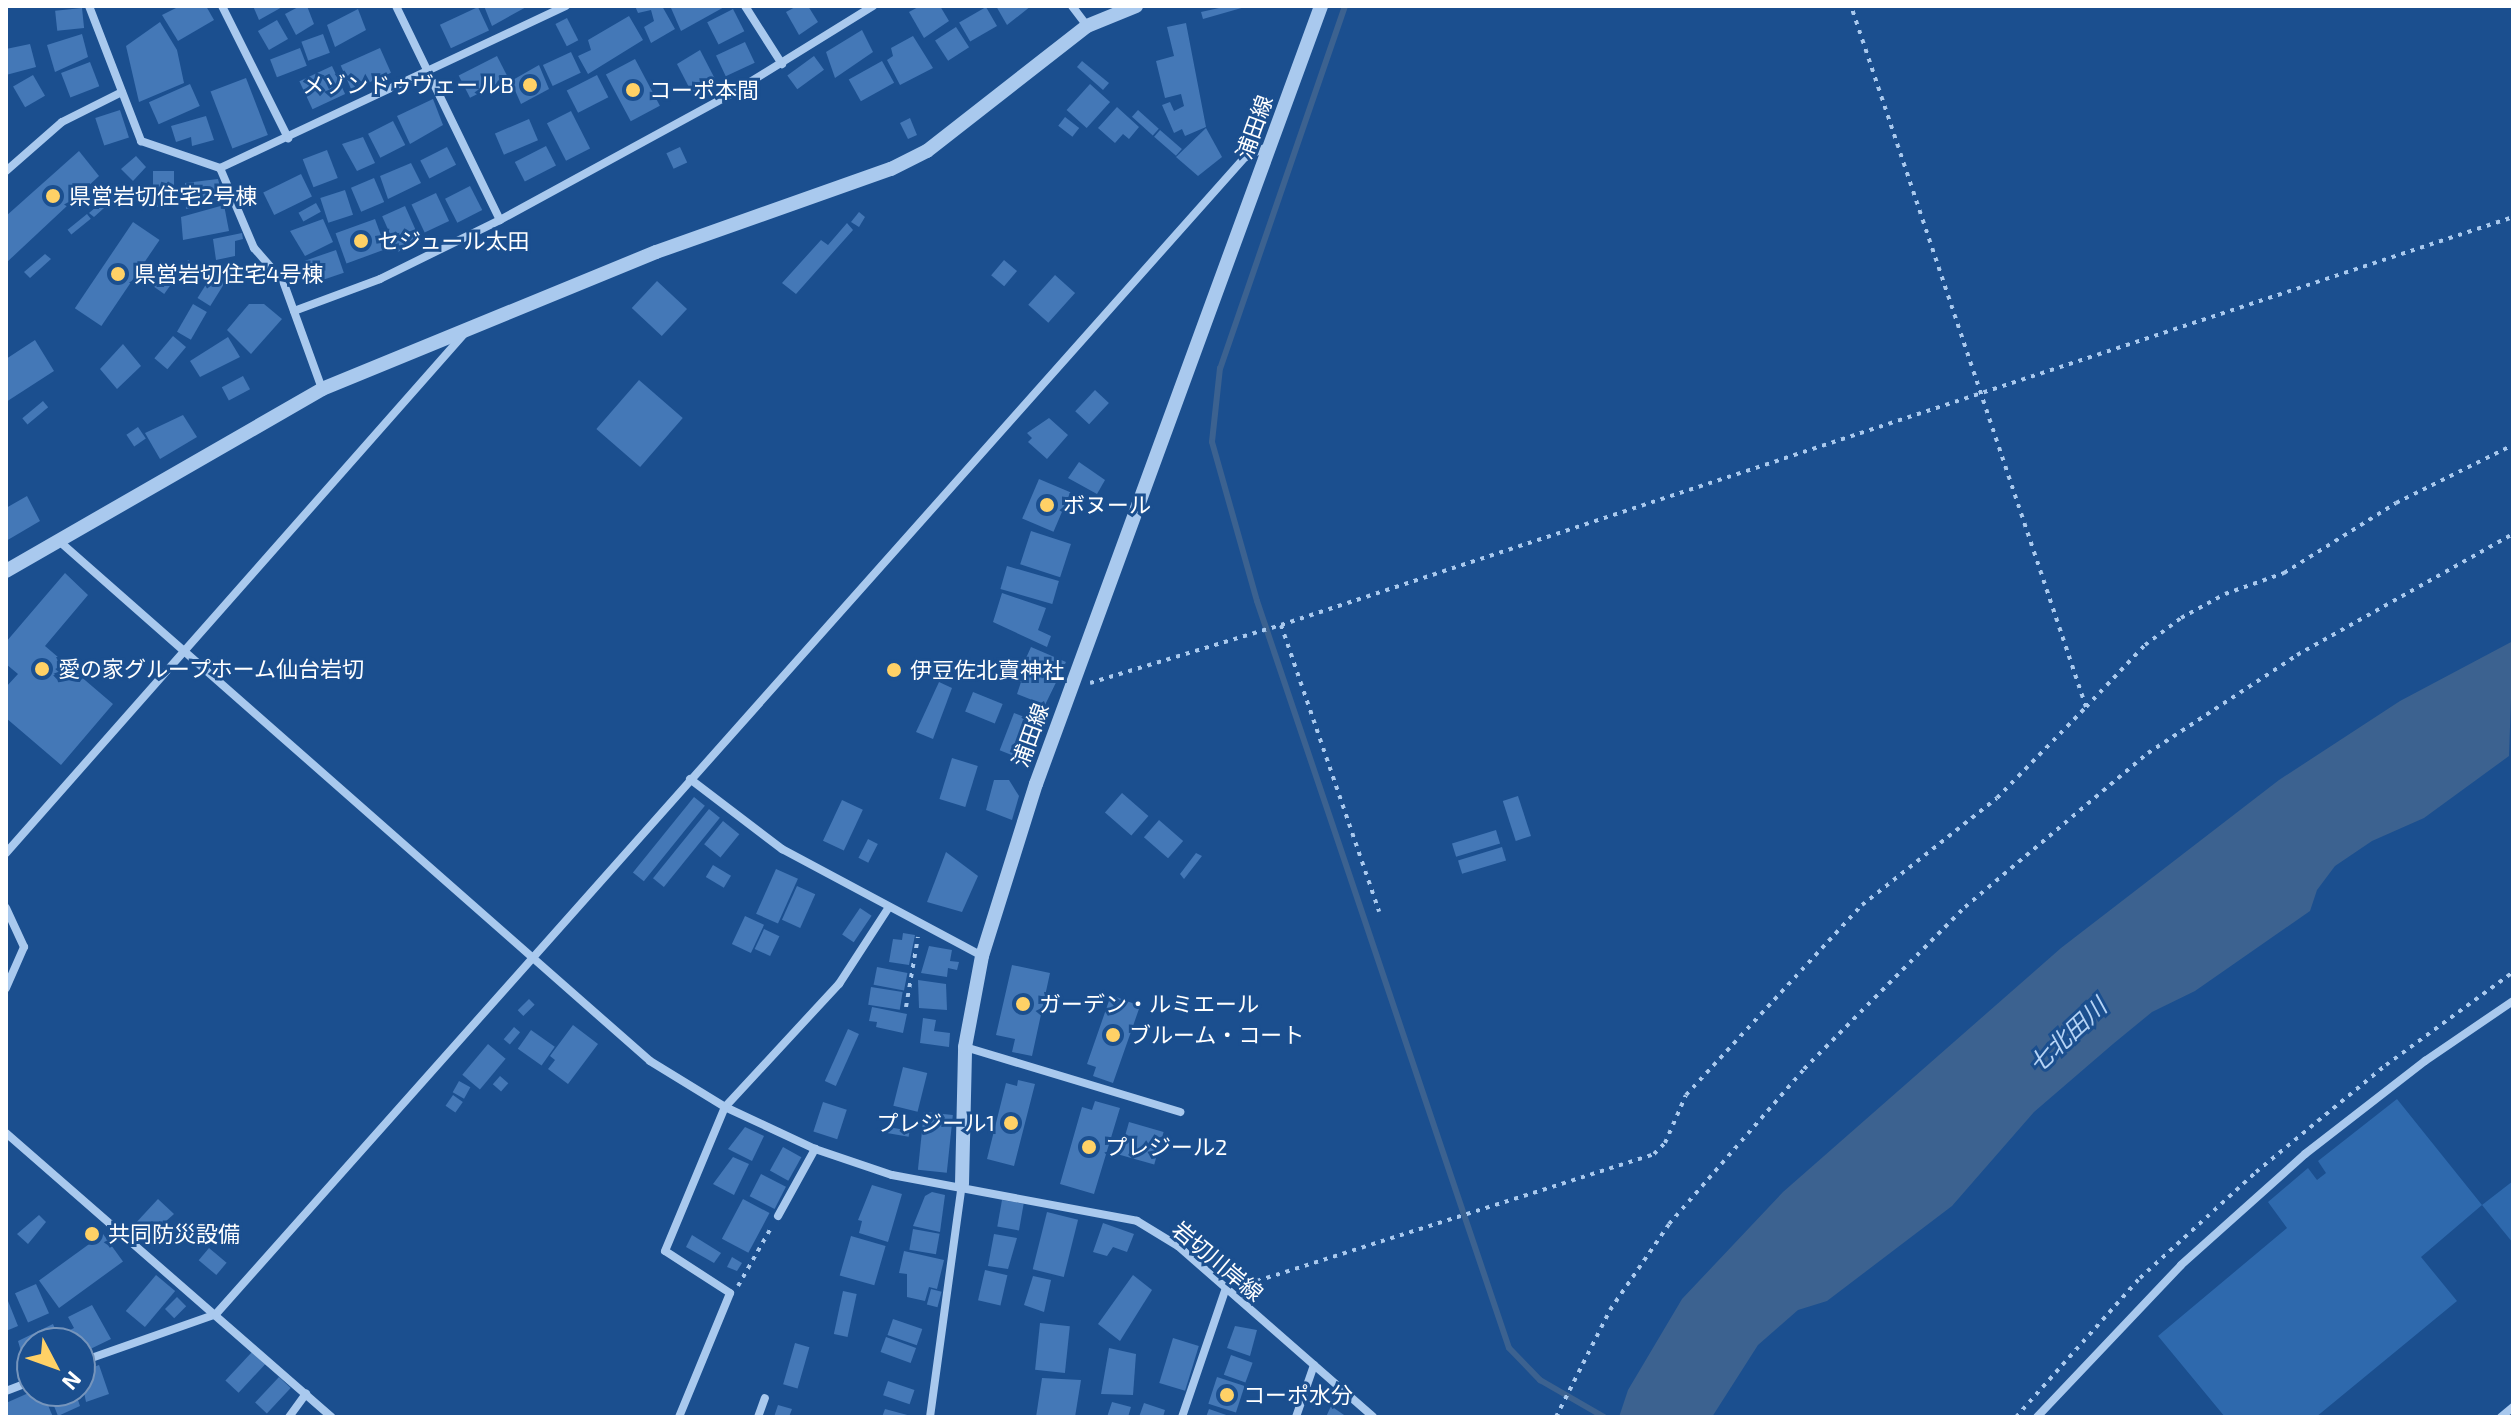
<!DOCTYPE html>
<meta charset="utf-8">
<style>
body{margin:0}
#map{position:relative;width:2519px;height:1423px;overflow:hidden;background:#1b4f8f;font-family:"Exo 2","Noto Sans JP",sans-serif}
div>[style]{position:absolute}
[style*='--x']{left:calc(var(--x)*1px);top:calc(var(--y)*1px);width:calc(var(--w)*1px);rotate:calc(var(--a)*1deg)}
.green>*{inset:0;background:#2e69ad}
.water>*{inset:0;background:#3c6290}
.stream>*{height:6px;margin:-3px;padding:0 3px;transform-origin:3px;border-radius:3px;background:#3c6290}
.building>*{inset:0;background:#4478b7;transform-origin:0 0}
.path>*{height:4px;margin-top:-2px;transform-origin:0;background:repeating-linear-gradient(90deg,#a9c9ee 0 4px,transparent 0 10px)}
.minor>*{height:8px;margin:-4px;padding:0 4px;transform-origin:4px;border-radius:4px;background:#a9c9ee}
.tertiary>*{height:14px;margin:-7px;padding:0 7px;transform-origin:7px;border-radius:7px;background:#a9c9ee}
.dots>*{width:22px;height:22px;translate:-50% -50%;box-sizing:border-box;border:4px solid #1b4f8f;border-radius:50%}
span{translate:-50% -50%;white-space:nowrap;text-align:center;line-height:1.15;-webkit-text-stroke:6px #1b4f8f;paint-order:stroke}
.poi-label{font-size:22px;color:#fff}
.right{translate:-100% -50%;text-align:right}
.left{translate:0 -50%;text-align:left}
.street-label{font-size:22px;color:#fff}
.water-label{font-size:24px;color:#b5d3f5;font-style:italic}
.frame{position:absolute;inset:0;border:8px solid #fff;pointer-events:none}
.north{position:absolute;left:16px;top:1327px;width:80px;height:80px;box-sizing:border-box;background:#1b4f8f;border:2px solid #7695bc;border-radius:50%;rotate:131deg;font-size:22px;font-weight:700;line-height:32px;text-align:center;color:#fff}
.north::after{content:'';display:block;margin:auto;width:28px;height:36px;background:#ffd166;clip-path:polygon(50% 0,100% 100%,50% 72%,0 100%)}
</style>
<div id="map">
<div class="green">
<i style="clip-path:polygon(2397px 1099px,2482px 1205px,2513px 1181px,2513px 1243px,2482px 1205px,2421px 1257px,2457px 1301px,2316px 1417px,2225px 1417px,2158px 1336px,2287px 1228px,2268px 1202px,2308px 1168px,2317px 1180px,2326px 1173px,2318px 1161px)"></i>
</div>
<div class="water">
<i style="clip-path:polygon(2513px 641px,2509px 756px,2424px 818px,2372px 841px,2335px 866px,2317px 890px,2310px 911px,2195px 991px,2152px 1012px,2113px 1044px,2034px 1112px,1952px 1206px,1827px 1301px,1798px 1310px,1758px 1345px,1712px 1417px,1619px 1417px,1628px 1390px,1682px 1299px,1783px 1192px,2061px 948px,2279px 780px,2400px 701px)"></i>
</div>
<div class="stream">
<i style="--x:1345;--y:6;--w:383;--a:109"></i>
<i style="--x:1220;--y:368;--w:74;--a:96.2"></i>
<i style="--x:1212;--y:442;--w:165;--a:74.2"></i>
<i style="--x:1257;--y:601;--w:788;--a:71.36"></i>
<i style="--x:1509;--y:1348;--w:45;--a:45.9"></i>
<i style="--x:1540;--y:1380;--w:74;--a:30"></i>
</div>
<div class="building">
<i style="clip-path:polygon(180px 6px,206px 6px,214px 20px,178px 41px,162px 15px)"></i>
<i style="clip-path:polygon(253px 6px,284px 6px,259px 20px)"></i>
<i style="clip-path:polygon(300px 6px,307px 6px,314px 24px,296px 35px,285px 14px)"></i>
<i style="clip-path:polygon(484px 6px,528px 6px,492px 26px)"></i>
<i style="clip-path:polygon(635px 6px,662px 6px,675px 29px,651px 43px,644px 27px,654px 21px,651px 10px,638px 13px)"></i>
<i style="clip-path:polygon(674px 6px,726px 6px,681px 31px,671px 8px)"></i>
<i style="clip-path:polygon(797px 6px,808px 6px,818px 22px,799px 35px,786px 12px)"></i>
<i style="clip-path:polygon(920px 6px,940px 6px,949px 21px,924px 38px,909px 12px)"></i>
<i style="clip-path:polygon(996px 6px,1031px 6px,1007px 25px)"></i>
<i style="clip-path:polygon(1228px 6px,1245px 7px,1203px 19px,1201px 12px)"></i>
<i style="left:478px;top:7px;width:26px;height:42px;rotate:65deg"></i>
<i style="left:986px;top:7px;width:22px;height:31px;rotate:60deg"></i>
<i style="left:82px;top:8px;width:20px;height:27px;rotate:84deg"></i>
<i style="clip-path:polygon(358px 9px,366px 30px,335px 47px,327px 25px)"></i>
<i style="left:733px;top:9px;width:25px;height:29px;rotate:63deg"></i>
<i style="clip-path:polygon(629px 16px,643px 40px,588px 74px,578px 56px,591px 50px,588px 40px)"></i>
<i style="left:567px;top:18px;width:25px;height:13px;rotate:63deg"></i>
<i style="left:277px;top:20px;width:22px;height:22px;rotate:60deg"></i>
<i style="clip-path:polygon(160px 22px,177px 50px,184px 83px,139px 102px,126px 46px)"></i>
<i style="clip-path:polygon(1186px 23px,1206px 127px,1185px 136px,1182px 129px,1174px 133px,1162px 105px,1170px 102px,1174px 111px,1184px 106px,1181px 94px,1165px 98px,1156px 61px,1174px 56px,1167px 27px)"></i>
<i style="left:956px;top:27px;width:24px;height:25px;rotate:57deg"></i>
<i style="clip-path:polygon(862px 30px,873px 52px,835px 78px,826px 52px)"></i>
<i style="clip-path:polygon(82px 34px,88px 57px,55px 72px,47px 45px)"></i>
<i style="left:323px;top:34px;width:20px;height:23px;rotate:70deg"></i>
<i style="clip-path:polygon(913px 36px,933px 68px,900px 85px,887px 60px,893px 56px,891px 48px)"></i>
<i style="left:745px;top:42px;width:23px;height:32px;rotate:65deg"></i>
<i style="clip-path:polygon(30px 44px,36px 67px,6px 75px,6px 49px)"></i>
<i style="left:300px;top:48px;width:19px;height:32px;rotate:69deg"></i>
<i style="left:380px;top:48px;width:27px;height:43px;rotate:66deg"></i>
<i style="clip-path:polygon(700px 50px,715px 79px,693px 95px,677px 64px)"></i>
<i style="left:571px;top:52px;width:23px;height:31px;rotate:65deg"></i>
<i style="left:497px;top:56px;width:25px;height:43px;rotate:63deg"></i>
<i style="left:814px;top:56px;width:17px;height:33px;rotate:54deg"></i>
<i style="left:635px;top:59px;width:53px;height:33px;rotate:62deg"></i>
<i style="left:882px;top:61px;width:25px;height:38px;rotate:61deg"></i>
<i style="clip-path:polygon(1082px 61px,1109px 83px,1103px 90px,1077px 67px)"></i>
<i style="left:90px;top:62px;width:26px;height:31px;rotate:69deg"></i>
<i style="clip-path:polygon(539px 65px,549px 89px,521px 104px,511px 81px)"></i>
<i style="left:332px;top:66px;width:31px;height:36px;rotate:65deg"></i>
<i style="left:33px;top:75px;width:24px;height:23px;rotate:60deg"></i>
<i style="left:597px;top:75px;width:25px;height:34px;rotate:63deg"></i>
<i style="left:246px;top:78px;width:61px;height:38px;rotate:69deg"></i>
<i style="left:190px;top:84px;width:24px;height:45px;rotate:66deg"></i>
<i style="left:1090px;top:84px;width:27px;height:35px;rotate:42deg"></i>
<i style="clip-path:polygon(433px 99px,443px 125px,410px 144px,397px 116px)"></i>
<i style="clip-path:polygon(1117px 107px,1139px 127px,1129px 139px,1123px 134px,1115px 143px,1098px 128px)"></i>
<i style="left:120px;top:110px;width:29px;height:26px;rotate:72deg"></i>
<i style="left:1138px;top:110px;width:28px;height:9px;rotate:42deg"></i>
<i style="left:571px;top:111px;width:42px;height:27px;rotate:63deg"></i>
<i style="clip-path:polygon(206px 116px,214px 140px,192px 146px,191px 137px,176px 142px,171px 126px)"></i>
<i style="left:1065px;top:117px;width:18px;height:11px;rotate:38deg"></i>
<i style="clip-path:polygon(910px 118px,917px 135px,908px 139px,900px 123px)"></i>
<i style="left:529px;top:119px;width:23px;height:37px;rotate:67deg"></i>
<i style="left:393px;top:121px;width:27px;height:28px;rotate:63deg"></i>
<i style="clip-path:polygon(1206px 128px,1222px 157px,1198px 176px,1176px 157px)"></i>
<i style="left:1160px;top:130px;width:29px;height:9px;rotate:41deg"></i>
<i style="clip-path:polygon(363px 137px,375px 163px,357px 171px,342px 144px)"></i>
<i style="left:546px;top:146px;width:22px;height:35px;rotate:63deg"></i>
<i style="left:447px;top:147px;width:20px;height:30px;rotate:63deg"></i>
<i style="left:680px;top:147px;width:17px;height:15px;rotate:65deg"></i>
<i style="left:327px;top:150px;width:30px;height:26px;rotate:69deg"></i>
<i style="clip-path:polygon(79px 151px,99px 176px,6px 263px,6px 216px)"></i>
<i style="clip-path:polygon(136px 156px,146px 167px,133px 181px,121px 169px)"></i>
<i style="clip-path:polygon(411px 163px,421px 183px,388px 199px,380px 176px)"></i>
<i style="left:153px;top:171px;width:21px;height:36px"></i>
<i style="left:301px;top:174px;width:25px;height:42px;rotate:64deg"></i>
<i style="left:374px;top:178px;width:26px;height:25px;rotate:67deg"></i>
<i style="clip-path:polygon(218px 179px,224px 201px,186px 209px,185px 183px)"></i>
<i style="left:470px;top:186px;width:27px;height:28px;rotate:63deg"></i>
<i style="left:345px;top:190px;width:26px;height:26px;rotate:72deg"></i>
<i style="left:436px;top:193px;width:31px;height:27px;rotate:65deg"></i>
<i style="clip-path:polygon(109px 196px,114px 199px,94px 217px,89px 213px)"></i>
<i style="left:316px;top:203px;width:10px;height:20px;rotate:61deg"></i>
<i style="clip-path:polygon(224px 205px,229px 231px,183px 240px,181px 217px)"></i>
<i style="left:405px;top:206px;width:39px;height:25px;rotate:66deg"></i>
<i style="clip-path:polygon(859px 212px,865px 217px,859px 227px,851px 222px)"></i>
<i style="left:87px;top:214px;width:6px;height:25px;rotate:51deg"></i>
<i style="clip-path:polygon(323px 219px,333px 242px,305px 256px,290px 231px)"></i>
<i style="left:375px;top:219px;width:32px;height:42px;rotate:70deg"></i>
<i style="left:133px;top:222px;width:32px;height:104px;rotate:34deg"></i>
<i style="clip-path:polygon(847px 223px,853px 230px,796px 294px,782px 283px,821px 240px,828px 245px)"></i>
<i style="clip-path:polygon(242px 233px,243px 239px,235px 241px,235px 256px,216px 260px,213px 239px)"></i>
<i style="left:336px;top:250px;width:24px;height:35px;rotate:71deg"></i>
<i style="clip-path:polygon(45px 254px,51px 259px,30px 278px,24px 272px)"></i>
<i style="left:188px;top:260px;width:13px;height:16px;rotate:32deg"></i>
<i style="left:1004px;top:260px;width:17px;height:20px;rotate:40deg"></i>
<i style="left:215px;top:270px;width:15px;height:33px;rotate:32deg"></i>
<i style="left:158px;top:275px;width:16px;height:12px;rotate:35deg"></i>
<i style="left:1055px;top:275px;width:27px;height:40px;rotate:42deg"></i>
<i style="left:657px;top:281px;width:41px;height:37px;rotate:43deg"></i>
<i style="left:193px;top:304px;width:16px;height:32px;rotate:30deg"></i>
<i style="clip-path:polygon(249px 304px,264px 304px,282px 319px,251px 354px,227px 330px)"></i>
<i style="left:173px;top:336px;width:17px;height:29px;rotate:40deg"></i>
<i style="clip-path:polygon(228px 337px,240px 357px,200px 377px,190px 361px)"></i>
<i style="clip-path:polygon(35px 340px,54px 371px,6px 402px,6px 359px)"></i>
<i style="clip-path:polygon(123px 344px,141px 366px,117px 389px,100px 369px)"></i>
<i style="left:243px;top:376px;width:15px;height:24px;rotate:62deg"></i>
<i style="left:639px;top:380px;width:58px;height:65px;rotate:41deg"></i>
<i style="left:1095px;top:390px;width:19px;height:29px;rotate:43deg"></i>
<i style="left:43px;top:401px;width:8px;height:27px;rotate:50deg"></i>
<i style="clip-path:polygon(183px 415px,197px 437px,160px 459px,145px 433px)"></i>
<i style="clip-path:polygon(1049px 418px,1068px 435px,1047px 459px,1028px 442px,1032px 438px,1027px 433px)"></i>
<i style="left:138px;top:427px;width:14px;height:14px;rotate:56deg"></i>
<i style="clip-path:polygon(1079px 462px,1105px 480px,1097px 494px,1068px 478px)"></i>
<i style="left:1039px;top:479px;width:34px;height:43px;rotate:23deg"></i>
<i style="clip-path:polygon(27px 496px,40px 521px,6px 541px,6px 508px)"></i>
<i style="left:1031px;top:531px;width:42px;height:35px;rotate:18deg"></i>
<i style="left:1007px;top:566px;width:54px;height:24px;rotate:16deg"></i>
<i style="clip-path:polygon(65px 573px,88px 595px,45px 646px,113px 704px,61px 765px,6px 718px,6px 687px,18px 674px,6px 664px,6px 642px)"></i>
<i style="clip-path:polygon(1002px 593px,1046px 608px,1038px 630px,1051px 636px,1047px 647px,993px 622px)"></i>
<i style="clip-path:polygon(1031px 647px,1066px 662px,1045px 705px,1017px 694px,1021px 682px,1016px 680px)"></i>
<i style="clip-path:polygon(939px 682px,952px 688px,933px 739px,916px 732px)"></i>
<i style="left:973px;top:692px;width:32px;height:21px;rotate:22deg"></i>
<i style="left:1014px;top:713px;width:26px;height:40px;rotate:21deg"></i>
<i style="left:952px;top:758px;width:27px;height:43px;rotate:17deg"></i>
<i style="clip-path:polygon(994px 780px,1009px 780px,1019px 796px,1012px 820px,986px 810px)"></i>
<i style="left:1122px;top:793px;width:35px;height:26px;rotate:41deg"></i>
<i style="left:1518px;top:796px;width:42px;height:16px;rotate:72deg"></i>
<i style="left:694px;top:797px;width:14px;height:97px;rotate:39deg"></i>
<i style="left:842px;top:800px;width:23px;height:45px;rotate:25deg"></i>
<i style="left:709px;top:809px;width:14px;height:89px;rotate:39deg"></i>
<i style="left:1159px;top:820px;width:32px;height:23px;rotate:41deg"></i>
<i style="left:723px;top:821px;width:21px;height:30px;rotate:39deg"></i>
<i style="left:1496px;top:830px;width:14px;height:46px;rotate:73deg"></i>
<i style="left:868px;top:839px;width:11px;height:21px;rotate:27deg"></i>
<i style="left:1502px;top:847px;width:14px;height:46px;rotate:73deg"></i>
<i style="clip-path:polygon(946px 852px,978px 876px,962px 912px,927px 902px)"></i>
<i style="clip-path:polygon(1196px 853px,1202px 856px,1184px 879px,1180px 874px)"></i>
<i style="left:713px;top:865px;width:21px;height:14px;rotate:31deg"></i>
<i style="left:776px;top:869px;width:24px;height:49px;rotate:24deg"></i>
<i style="left:797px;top:886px;width:20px;height:37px;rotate:24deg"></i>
<i style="left:860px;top:908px;width:14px;height:32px;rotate:34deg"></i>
<i style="left:745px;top:916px;width:21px;height:31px;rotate:25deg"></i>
<i style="left:764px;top:929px;width:17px;height:22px;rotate:25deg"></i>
<i style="clip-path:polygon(903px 933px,915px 935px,909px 965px,889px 962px,893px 939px,902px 940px)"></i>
<i style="clip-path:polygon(929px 946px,952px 950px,950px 961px,959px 962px,957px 970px,948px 968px,947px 977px,921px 973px)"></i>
<i style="clip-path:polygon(1012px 965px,1050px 973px,1032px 1056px,1012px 1052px,1015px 1039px,996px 1035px)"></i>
<i style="left:877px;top:967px;width:31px;height:18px;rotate:11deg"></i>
<i style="clip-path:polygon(918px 980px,946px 984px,947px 1010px,919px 1008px)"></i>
<i style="left:871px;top:987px;width:32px;height:18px;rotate:9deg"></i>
<i style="clip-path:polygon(1111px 995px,1140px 1006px,1113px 1083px,1093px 1076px,1096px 1067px,1087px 1064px)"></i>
<i style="left:529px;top:999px;width:8px;height:16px;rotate:45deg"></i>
<i style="clip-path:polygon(872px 1007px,907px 1014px,903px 1033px,876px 1027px,877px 1022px,869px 1021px)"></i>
<i style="clip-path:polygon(923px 1018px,936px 1020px,934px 1031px,950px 1033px,949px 1047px,920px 1043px)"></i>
<i style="clip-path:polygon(573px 1025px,598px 1044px,568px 1084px,548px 1069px,555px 1060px,550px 1056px)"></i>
<i style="left:514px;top:1027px;width:8px;height:16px;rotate:40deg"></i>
<i style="left:848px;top:1029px;width:12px;height:57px;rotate:24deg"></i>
<i style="left:531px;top:1030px;width:29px;height:23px;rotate:35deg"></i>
<i style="left:488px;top:1044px;width:23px;height:40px;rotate:40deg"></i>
<i style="left:903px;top:1067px;width:25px;height:40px;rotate:14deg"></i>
<i style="left:500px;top:1076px;width:11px;height:11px;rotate:41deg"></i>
<i style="clip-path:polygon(1018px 1080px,1035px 1084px,1014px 1166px,987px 1159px,1006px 1083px,1017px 1086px)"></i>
<i style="left:459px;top:1081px;width:13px;height:13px;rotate:29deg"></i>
<i style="left:453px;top:1095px;width:12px;height:13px;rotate:35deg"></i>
<i style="clip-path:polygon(1095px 1101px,1120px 1108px,1094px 1194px,1060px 1184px,1082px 1107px,1092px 1110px)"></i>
<i style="left:823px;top:1102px;width:25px;height:31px;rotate:18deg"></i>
<i style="left:924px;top:1112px;width:29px;height:58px;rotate:6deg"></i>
<i style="left:1129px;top:1122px;width:36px;height:34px;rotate:16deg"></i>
<i style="clip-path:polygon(745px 1127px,764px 1136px,752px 1161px,728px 1149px)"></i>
<i style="left:888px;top:1127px;width:22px;height:6px;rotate:10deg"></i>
<i style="left:783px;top:1147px;width:21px;height:27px;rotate:29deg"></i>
<i style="clip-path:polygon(733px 1157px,749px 1164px,734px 1195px,713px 1184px)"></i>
<i style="left:761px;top:1174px;width:28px;height:25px;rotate:27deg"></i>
<i style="clip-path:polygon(872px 1185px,902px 1194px,888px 1242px,859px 1233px,862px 1221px,858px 1220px)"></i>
<i style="clip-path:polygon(932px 1192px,945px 1195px,940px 1232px,913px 1226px,925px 1196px)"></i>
<i style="clip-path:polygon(158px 1199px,174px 1214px,146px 1239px,133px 1226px)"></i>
<i style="left:743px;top:1199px;width:30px;height:45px;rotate:28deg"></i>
<i style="left:1002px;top:1200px;width:22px;height:27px;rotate:10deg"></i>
<i style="left:1047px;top:1212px;width:32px;height:59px;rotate:14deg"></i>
<i style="clip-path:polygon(39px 1215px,46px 1222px,28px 1244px,17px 1234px)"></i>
<i style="clip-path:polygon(1103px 1223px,1134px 1234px,1127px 1252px,1113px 1247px,1107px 1256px,1093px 1252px)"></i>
<i style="left:913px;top:1229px;width:27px;height:21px;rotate:10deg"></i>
<i style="left:103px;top:1234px;width:34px;height:79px;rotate:54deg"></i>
<i style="clip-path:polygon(994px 1234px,1017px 1238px,1008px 1269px,988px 1266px)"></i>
<i style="clip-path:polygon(692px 1235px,721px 1253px,714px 1263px,686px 1247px)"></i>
<i style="left:851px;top:1236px;width:36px;height:41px;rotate:16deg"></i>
<i style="left:209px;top:1248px;width:23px;height:16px;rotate:40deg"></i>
<i style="clip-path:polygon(904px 1251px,944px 1260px,937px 1289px,929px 1287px,925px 1301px,907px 1297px,907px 1274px,899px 1273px)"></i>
<i style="clip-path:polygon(732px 1257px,742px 1263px,737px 1271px,727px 1267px)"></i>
<i style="left:985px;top:1270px;width:23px;height:31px;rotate:13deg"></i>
<i style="left:156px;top:1275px;width:25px;height:47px;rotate:40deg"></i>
<i style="clip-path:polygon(1133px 1275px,1152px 1290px,1120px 1341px,1098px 1324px)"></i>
<i style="clip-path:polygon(1033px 1276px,1051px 1280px,1044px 1312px,1024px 1305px)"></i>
<i style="left:36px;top:1284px;width:32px;height:23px;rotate:66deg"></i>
<i style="left:931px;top:1289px;width:11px;height:16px;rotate:15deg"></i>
<i style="left:843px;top:1291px;width:14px;height:44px;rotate:12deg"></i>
<i style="clip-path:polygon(6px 1296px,18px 1326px,6px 1331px)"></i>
<i style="left:177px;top:1297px;width:13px;height:17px;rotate:45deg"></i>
<i style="clip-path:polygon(92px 1305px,111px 1339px,80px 1354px,80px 1343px,67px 1343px,62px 1334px,74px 1328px,68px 1317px)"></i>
<i style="left:893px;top:1319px;width:31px;height:17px;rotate:19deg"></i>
<i style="left:1040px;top:1323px;width:30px;height:47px;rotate:6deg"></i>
<i style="clip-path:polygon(53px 1324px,61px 1343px,32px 1343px,32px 1367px,26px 1369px,18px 1341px)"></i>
<i style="clip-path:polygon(1235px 1326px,1257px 1330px,1250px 1356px,1227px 1348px)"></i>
<i style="left:886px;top:1337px;width:32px;height:16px;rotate:20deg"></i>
<i style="left:1173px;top:1338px;width:27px;height:47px;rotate:17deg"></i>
<i style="left:795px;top:1343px;width:15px;height:43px;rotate:16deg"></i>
<i style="clip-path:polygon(1109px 1348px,1136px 1354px,1133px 1395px,1101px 1394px)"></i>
<i style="left:252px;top:1352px;width:18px;height:39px;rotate:43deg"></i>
<i style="left:1231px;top:1355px;width:23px;height:21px;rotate:20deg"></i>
<i style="clip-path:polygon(99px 1365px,109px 1394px,86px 1402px,80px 1372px)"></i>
<i style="left:279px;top:1377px;width:16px;height:35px;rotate:43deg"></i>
<i style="left:1217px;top:1377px;width:29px;height:28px;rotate:18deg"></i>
<i style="clip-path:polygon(1042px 1378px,1081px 1380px,1075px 1417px,1036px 1417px)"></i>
<i style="left:888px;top:1381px;width:28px;height:15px;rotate:19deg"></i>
<i style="clip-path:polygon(33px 1391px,42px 1391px,53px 1417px,6px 1417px,6px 1403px)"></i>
<i style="clip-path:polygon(48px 1391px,75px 1391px,80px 1406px,58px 1416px)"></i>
<i style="clip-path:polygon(1112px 1402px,1131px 1407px,1128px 1417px,1107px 1417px)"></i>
<i style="clip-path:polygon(1144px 1403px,1165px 1410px,1163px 1417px,1139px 1417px)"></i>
<i style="clip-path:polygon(778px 1405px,792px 1409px,789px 1417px,774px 1417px)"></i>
<i style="clip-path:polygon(1331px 1406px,1347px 1417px,1326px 1417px)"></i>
<i style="clip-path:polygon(885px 1409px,911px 1416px,910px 1417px,882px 1417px)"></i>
<i style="clip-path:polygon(1209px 1409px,1232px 1417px,1206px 1417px)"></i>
</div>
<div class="path">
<i style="--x:1281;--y:625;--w:303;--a:71.1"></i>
<i style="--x:1090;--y:683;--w:200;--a:-16.9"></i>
<i style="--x:1281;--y:625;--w:1298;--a:-18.32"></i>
<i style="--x:2086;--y:707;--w:86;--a:-46.4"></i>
<i style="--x:2145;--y:645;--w:45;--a:-36.9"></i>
<i style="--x:2181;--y:618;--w:50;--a:-28.6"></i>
<i style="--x:2225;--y:594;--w:63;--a:-19.6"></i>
<i style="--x:2284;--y:573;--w:132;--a:-32"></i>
<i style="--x:2396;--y:503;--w:131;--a:-26.4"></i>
<i style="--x:906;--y:1007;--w:71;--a:-80.3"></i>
<i style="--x:738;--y:1286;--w:67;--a:-60.4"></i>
<i style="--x:1245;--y:1289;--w:14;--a:-34"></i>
<i style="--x:1257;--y:1281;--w:417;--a:-17.7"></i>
<i style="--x:1654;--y:1154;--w:16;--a:-45"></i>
<i style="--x:1665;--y:1143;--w:52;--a:-66.4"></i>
<i style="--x:1686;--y:1095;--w:259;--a:-47.2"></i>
<i style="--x:1862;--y:905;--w:172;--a:-38.4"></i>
<i style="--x:1997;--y:798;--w:127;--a:-45.6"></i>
<i style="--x:2086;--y:707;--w:739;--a:-108.53"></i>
<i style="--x:1556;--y:1417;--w:120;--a:-63.2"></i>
<i style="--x:1610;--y:1310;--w:104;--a:-55.5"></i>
<i style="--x:1669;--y:1224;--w:206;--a:-48.9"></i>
<i style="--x:1804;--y:1069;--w:228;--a:-45.2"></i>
<i style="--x:1965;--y:907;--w:239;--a:-40.1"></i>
<i style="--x:2148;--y:753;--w:178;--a:-33.3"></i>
<i style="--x:2297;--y:655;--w:248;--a:-29.3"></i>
<i style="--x:2016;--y:1417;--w:186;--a:-48.3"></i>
<i style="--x:2140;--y:1278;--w:157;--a:-42.4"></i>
<i style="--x:2256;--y:1172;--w:168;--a:-39.5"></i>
<i style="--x:2386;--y:1065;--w:157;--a:-36.2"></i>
</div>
<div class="minor">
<i style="--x:89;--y:6;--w:145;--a:68.9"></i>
<i style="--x:141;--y:141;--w:83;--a:18.9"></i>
<i style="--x:220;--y:168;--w:382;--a:-25.1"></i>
<i style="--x:222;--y:6;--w:148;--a:63.4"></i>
<i style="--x:396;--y:6;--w:238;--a:64.1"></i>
<i style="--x:745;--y:6;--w:69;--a:57.5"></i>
<i style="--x:1072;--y:6;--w:25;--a:53"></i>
<i style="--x:220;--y:168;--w:87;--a:67"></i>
<i style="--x:254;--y:248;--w:44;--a:48.7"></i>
<i style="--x:283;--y:281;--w:115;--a:70.1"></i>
<i style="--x:6;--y:171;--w:74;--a:-41.2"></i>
<i style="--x:62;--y:122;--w:67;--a:-26.6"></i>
<i style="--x:294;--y:311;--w:92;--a:-20.4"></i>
<i style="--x:380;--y:279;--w:134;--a:-26.2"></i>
<i style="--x:500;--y:220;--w:261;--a:-28.6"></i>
<i style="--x:729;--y:95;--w:169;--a:-31.7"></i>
<i style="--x:59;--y:541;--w:787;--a:41.34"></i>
<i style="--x:650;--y:1061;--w:88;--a:31.5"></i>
<i style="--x:725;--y:1107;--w:99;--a:25"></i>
<i style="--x:815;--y:1149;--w:81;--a:18.7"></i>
<i style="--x:892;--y:1175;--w:249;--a:10.6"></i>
<i style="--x:1137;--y:1221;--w:48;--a:31.4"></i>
<i style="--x:1178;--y:1246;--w:259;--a:41.2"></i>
<i style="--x:690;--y:779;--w:116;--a:37.3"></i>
<i style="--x:782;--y:849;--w:227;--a:28.1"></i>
<i style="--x:6;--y:853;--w:694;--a:-48.57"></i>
<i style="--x:6;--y:908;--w:43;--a:65.2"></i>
<i style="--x:24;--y:947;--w:45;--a:113.7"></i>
<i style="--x:965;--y:1047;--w:225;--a:16.8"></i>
<i style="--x:6;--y:1133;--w:432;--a:41.1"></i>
<i style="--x:778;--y:1216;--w:77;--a:-61.1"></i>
<i style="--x:80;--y:1362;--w:144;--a:-19.4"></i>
<i style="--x:216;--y:1314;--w:1547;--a:-48.35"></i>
<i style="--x:1244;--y:158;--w:28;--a:-26"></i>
<i style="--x:6;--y:1391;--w:28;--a:-21"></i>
<i style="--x:289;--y:1417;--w:29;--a:-54"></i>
<i style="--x:679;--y:1417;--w:134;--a:-67.6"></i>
<i style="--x:730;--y:1293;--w:77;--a:-147.1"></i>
<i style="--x:665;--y:1251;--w:156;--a:-67.4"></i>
<i style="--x:725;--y:1107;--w:168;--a:-47.2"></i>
<i style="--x:839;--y:984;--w:92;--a:-57"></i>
<i style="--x:758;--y:1417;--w:20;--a:-70"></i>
<i style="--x:930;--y:1417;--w:235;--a:-82.2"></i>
<i style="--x:1182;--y:1417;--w:136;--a:-71.2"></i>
<i style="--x:1296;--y:1417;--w:55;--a:-70.9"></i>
<i style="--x:2037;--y:1417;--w:209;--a:-46.5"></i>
<i style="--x:2181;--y:1265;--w:166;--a:-41.8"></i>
<i style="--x:2305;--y:1154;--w:152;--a:-37.8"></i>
<i style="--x:2425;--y:1061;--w:107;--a:-34.3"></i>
<i style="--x:2501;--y:1417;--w:16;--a:-40"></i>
</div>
<div class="tertiary">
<i style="--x:6;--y:571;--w:365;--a:-29.9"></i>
<i style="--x:322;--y:389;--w:361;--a:-22.3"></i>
<i style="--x:656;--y:252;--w:249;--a:-19.5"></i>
<i style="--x:891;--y:169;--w:40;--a:-26.6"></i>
<i style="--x:927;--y:151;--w:203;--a:-38"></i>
<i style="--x:1087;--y:26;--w:53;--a:-22.2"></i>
<i style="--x:962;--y:1184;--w:137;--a:-88.7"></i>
<i style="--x:965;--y:1047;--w:93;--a:-79.4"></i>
<i style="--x:982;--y:956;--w:180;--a:-72.6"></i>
<i style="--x:1036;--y:784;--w:829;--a:-69.88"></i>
</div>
<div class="dots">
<i style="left:530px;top:85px;background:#ffd166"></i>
<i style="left:633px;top:90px;background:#ffd166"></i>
<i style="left:53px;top:196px;background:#ffd166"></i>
<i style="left:361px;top:241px;background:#ffd166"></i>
<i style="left:118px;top:274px;background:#ffd166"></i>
<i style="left:1047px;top:505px;background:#ffd166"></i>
<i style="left:42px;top:669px;background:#ffd166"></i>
<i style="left:894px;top:670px;background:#ffd166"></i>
<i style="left:1023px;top:1004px;background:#ffd166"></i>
<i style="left:1113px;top:1035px;background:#ffd166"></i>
<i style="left:1011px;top:1123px;background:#ffd166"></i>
<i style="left:1089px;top:1147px;background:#ffd166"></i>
<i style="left:92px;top:1234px;background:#ffd166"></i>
<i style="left:1227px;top:1395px;background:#ffd166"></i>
</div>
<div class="poi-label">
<span class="right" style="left:514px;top:85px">メゾンドゥヴェールB</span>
<span class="left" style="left:649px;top:90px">コーポ本間</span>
<span class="left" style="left:69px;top:196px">県営岩切住宅2号棟</span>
<span class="left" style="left:377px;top:241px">セジュール太田</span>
<span class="left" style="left:134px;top:274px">県営岩切住宅4号棟</span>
<span class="left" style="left:1063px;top:505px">ボヌール</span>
<span class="left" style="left:58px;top:669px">愛の家グループホーム仙台岩切</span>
<span class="left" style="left:910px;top:670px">伊豆佐北賣神社</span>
<span class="left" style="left:1039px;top:1004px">ガーデン・ルミエール</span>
<span class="left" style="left:1129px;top:1035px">ブルーム・コート</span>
<span class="right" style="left:995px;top:1123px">プレジール1</span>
<span class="left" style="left:1105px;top:1147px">プレジール2</span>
<span class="left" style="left:108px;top:1234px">共同防災設備</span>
<span class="left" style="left:1243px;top:1395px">コーポ水分</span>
</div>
<div class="street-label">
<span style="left:1254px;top:127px;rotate:-70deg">浦田線</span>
<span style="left:1030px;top:735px;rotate:-70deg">浦田線</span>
<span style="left:1218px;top:1261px;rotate:40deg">岩切川岸線</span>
</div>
<div class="water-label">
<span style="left:2067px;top:1035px;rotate:-43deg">七北田川</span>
</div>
<div class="frame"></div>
<div class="north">N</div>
</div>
